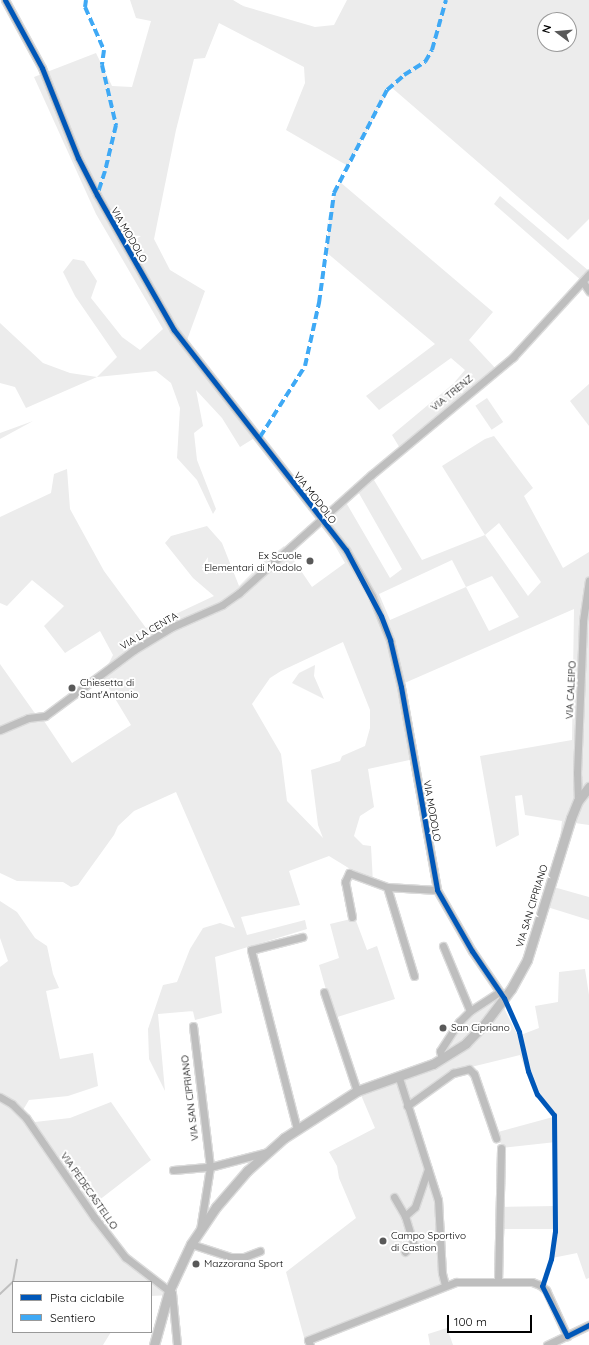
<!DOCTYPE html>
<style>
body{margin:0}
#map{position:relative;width:589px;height:1345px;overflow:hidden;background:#fff;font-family:Quicksand,sans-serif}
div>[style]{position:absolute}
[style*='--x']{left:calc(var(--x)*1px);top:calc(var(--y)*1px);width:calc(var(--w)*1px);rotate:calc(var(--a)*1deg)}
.green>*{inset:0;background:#ececec;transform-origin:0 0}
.stream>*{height:1.5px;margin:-0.75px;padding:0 0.75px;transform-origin:0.75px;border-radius:0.75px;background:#bfbfbf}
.roads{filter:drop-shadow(1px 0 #dbdbdb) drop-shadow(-1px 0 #dbdbdb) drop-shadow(0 1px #dbdbdb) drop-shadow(0 -1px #dbdbdb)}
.minor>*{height:7px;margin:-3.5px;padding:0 3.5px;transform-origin:3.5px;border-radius:3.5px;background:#bebebe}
.major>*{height:9px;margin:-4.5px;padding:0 4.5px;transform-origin:4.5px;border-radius:4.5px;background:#bebebe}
.quiet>*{height:4px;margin-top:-2px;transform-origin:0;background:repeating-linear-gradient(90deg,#3fa9f5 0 8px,transparent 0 12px)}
.cycleway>*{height:5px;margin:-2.5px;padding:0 2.5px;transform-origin:2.5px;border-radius:2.5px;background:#0057b8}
.dots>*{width:11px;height:11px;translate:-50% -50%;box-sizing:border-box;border:2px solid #fff;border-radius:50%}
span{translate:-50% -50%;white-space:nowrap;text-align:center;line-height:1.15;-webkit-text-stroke:4px #fff;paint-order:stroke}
.street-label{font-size:10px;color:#000}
.poi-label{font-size:10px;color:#000}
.right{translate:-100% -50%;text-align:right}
.left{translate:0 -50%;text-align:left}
.legend{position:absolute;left:12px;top:1281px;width:140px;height:52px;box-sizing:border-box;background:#fff;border:1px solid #999;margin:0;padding:5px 7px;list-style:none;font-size:12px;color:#000}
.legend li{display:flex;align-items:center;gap:8px;height:20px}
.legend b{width:20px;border:1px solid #999}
.north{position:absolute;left:537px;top:12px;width:40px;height:40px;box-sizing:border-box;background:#fff;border:1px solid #999;border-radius:50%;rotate:286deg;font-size:11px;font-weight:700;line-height:16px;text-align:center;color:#000}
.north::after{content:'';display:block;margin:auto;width:14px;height:18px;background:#595959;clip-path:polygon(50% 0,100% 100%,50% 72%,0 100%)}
.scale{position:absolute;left:447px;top:1315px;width:85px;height:18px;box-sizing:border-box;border:2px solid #000;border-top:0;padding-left:5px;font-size:12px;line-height:14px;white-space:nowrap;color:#000;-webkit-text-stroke:3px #fff;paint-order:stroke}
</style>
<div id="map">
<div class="green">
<i style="clip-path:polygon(evenodd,130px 0,233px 0,243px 6px,315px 27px,334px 25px,347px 0,589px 0,589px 219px,568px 240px,391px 87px,348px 166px,286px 130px,305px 83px,304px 67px,219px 23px,205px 58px,194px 59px,176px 130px,154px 239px,170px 270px,205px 291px,187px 340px,261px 434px,240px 447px,222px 418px,196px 390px,203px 426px,194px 433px,197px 460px,216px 509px,213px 514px,197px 480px,177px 458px,180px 408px,171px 383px,156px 371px,97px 377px,26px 408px,15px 387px,0 383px,0 323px,43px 363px,70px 373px,97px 377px,117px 357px,75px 296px,63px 272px,73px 259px,84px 261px,97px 281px,91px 298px,122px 337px,140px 350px,163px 329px,96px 214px,34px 77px,96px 53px,112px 86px,132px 87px,151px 21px,136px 18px,130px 0,545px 20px,569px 20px,569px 44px,545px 44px,545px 20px)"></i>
<i style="clip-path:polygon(340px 182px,493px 312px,469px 340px,497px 370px,401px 450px,392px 435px,453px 384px,465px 370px,451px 358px,379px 410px,366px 396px,435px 344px,326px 252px,331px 204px)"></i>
<i style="clip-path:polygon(500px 196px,589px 271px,589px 292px,583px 282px,494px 204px)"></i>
<i style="clip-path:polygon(589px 384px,589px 426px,570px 401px)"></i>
<i style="left:487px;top:398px;width:29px;height:14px;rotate:56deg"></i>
<i style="clip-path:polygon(33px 421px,0 439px,0 433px)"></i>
<i style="clip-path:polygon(evenodd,494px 436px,533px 488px,524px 496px,563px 568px,589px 552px,589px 825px,575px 823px,563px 864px,557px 862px,562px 821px,525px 815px,522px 795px,515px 796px,519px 835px,496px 847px,480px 756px,572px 740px,574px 609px,400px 685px,414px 759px,368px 769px,374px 807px,360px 816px,354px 836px,363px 845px,371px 846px,373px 883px,329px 856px,289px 871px,300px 905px,241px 917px,247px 935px,305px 920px,307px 929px,215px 957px,222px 1013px,195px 1020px,192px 1007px,193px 1011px,158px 1014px,165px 1091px,149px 1059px,148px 1029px,163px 985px,177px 982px,190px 949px,203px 928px,220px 923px,235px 928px,176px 792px,134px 811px,118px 826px,114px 835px,78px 885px,71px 887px,63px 882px,17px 881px,0 873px,0 664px,34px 712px,44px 721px,72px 763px,131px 725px,102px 677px,113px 655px,100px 631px,65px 653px,44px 626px,64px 606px,32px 580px,7px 606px,0 603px,0 517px,51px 493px,54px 474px,67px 469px,70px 509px,104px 571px,146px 628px,214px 596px,193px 578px,165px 543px,171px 536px,207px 526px,222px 543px,239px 586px,262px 563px,284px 546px,312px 587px,345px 563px,320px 520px,344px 499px,390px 578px,402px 569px,356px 488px,371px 475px,422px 560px,485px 535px,442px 466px,485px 439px,494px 436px,499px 523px,541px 582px,528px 596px,485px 535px,499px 523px,494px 436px,452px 560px,466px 587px,390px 620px,379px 594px,452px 560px,494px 436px,492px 576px,519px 617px,489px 631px,466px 587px,492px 576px,494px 436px,343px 642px,370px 710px,370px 728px,365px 746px,342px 756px,340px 761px,311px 770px,318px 825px,323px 838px,287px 801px,281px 754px,252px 704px,270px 678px,281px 671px,343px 642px)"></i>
<i style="clip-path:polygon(315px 665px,314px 676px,324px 699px,292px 683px,299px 673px)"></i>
<i style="clip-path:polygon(550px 886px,589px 897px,589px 920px,544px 906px)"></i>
<i style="clip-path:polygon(0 901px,17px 912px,35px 938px,47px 946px,53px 974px,59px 988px,46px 991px,60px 1059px,93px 1053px,98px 1086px,68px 1096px,29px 1100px,23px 1110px,35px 1122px,70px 1118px,111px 1102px,151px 1160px,85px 1211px,127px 1262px,170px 1295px,151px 1296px,151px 1282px,13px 1282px,13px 1332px,111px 1332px,103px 1345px,0 1345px,0 967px,8px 961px,0 938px)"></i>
<i style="clip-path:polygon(355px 918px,367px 950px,377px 946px,395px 999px,334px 1018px,319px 965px,339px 958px,330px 924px)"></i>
<i style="clip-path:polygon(585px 969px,589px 995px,589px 1278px,586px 1279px,577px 1253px,552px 1258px,556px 1229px,498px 1229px,499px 1207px,556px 1206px,556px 1142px,502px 1148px,498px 1135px,498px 1132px,553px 1117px,537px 1088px,531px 1085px,520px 1055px,467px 1068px,407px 1105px,439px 1200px,442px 1285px,305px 1341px,286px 1272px,356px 1218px,339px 1178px,337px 1166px,329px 1152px,375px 1128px,358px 1088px,428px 1062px,442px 1054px,463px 1021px,493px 998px,499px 998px,518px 1036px,539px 1028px,535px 1006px,558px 1002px,559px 972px)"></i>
<i style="clip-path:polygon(447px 1328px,453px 1345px,430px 1345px,428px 1334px)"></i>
</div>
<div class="stream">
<i style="--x:0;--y:1294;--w:18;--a:-43"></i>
<i style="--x:13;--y:1282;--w:22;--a:-80"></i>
</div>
<div class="roads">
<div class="minor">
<i style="--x:5;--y:0;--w:77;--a:61.4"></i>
<i style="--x:42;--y:68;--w:97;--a:68.2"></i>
<i style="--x:78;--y:158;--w:42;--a:62.8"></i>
<i style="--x:97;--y:195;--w:155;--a:60.3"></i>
<i style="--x:174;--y:330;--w:279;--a:52"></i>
<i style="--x:346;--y:550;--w:53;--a:60.5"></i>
<i style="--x:372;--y:596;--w:48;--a:67.8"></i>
<i style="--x:390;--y:640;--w:48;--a:76.8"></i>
<i style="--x:401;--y:687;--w:206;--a:79.9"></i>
<i style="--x:437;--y:890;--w:70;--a:60.2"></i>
<i style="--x:472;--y:951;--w:57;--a:55.8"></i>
<i style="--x:583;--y:282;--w:11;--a:56"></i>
<i style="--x:0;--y:730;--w:30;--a:-23"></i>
<i style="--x:28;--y:718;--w:17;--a:-7"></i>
<i style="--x:45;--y:716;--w:111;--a:-36.6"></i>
<i style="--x:134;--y:650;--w:44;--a:-31.2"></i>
<i style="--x:172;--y:627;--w:55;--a:-23.7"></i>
<i style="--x:222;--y:605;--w:21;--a:-35"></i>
<i style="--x:239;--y:593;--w:177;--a:-41.8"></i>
<i style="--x:371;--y:475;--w:185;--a:-39.7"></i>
<i style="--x:513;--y:357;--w:113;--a:-47.5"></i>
<i style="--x:578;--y:801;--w:28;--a:-92"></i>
<i style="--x:577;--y:773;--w:152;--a:-87.7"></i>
<i style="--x:583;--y:621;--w:41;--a:-81.7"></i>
<i style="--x:387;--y:887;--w:93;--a:73.1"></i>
<i style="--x:352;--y:917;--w:36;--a:-101"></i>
<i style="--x:345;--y:882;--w:10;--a:-66"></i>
<i style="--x:349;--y:873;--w:40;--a:20.2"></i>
<i style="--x:387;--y:887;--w:50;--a:3.4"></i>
<i style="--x:443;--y:946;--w:70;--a:67.4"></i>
<i style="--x:324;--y:992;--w:104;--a:71.6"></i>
<i style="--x:193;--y:1026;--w:142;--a:83.1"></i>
<i style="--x:210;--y:1167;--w:64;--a:99"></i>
<i style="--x:442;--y:1059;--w:8;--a:-104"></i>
<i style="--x:440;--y:1051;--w:35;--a:-57"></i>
<i style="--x:459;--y:1022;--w:16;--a:-45"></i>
<i style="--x:470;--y:1011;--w:35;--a:-33"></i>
<i style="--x:399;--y:1078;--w:128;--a:72.3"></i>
<i style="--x:438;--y:1200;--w:73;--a:86.9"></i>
<i style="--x:442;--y:1273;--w:12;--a:76"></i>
<i style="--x:0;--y:1097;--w:14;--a:30"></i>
<i style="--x:12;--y:1104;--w:20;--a:45"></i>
<i style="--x:26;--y:1118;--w:120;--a:55.5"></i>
<i style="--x:94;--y:1217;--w:51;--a:52.2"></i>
<i style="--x:125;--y:1257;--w:59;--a:37.5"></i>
<i style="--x:172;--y:1293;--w:52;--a:84.5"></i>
<i style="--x:407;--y:1106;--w:57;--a:-35.7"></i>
<i style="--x:453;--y:1073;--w:16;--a:-14"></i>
<i style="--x:469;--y:1069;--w:7;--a:45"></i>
<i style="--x:474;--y:1074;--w:68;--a:71"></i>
<i style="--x:297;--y:1129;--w:185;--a:-104.4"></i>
<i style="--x:251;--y:950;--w:53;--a:-14.3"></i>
<i style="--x:173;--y:1170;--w:37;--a:-5"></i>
<i style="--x:210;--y:1167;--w:59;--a:-14.7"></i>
<i style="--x:394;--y:1197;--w:22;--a:60"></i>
<i style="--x:405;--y:1216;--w:13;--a:-42"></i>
<i style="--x:415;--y:1207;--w:40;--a:-71.1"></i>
<i style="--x:405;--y:1216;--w:28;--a:73"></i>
<i style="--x:413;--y:1243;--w:12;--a:132"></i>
<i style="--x:191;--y:1244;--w:42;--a:18"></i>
<i style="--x:231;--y:1257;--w:13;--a:0"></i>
<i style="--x:244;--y:1257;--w:17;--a:-21"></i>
<i style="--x:498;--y:1282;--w:134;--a:-88.7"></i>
<i style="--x:310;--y:1345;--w:5;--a:-112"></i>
<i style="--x:308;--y:1340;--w:159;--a:-21.4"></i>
<i style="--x:456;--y:1282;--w:76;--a:0"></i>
<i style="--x:532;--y:1282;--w:9;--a:21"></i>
<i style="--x:540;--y:1285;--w:8;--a:40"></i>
<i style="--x:546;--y:1290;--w:51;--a:65.5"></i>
<i style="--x:547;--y:1345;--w:47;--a:-25.5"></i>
</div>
<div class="major">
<i style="--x:154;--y:1345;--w:56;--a:-74.5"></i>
<i style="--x:169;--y:1291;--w:52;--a:-64.9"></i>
<i style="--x:191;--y:1244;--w:45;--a:-56"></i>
<i style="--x:216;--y:1207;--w:48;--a:-49.3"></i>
<i style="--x:247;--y:1171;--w:50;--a:-41.7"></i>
<i style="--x:284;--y:1138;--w:87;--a:-32.8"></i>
<i style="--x:357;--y:1091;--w:81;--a:-19.6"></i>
<i style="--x:433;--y:1064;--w:39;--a:-32"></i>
<i style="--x:466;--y:1043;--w:29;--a:-46"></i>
<i style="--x:486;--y:1022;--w:41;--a:-52.9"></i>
<i style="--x:511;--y:989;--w:33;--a:-61"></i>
<i style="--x:527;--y:960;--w:149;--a:-72.8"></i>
<i style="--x:571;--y:818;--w:18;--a:-68"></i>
<i style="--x:578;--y:801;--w:18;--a:-52"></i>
</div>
</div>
<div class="quiet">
<i style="--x:86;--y:0;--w:7;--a:98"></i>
<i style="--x:85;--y:7;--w:47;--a:66.2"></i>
<i style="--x:104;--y:50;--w:15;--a:98"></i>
<i style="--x:102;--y:65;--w:62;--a:76.9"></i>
<i style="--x:116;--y:125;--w:47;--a:103.4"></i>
<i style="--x:105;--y:171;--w:25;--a:108"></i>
<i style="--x:260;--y:437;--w:84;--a:-57.6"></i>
<i style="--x:305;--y:366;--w:65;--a:-77.5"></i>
<i style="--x:319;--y:303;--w:111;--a:-82.2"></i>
<i style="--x:334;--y:193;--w:116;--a:-62.8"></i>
<i style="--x:387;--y:90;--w:23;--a:-41"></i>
<i style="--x:404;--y:75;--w:25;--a:-32"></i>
<i style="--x:425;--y:62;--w:14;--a:-60"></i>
<i style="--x:432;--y:50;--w:52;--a:-74.4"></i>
</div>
<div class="cycleway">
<i style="--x:5;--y:0;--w:77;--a:61.4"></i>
<i style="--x:42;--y:68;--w:97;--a:68.2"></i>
<i style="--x:78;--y:158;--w:42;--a:62.8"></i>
<i style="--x:97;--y:195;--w:155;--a:60.3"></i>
<i style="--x:174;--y:330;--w:279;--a:52"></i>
<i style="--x:346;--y:550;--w:75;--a:62.1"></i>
<i style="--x:381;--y:616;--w:26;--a:69"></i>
<i style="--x:390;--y:640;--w:48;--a:76.8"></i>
<i style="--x:401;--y:687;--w:206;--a:79.9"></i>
<i style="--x:437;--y:890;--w:70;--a:60.2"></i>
<i style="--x:472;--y:951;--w:57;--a:55.8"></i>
<i style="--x:504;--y:998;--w:37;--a:66"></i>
<i style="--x:519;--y:1032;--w:40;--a:77"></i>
<i style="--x:528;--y:1071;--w:25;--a:69"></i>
<i style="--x:537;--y:1094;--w:27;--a:51"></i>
<i style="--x:554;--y:1115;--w:116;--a:89.5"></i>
<i style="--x:555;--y:1231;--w:28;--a:98"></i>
<i style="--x:551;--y:1259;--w:28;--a:108"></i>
<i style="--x:542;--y:1286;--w:56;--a:63.4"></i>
<i style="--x:567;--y:1336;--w:25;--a:-27"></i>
</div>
<div class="dots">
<i style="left:310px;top:561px;background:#595959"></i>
<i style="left:72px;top:688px;background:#595959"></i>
<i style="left:443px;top:1028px;background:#595959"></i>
<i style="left:383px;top:1241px;background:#595959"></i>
<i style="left:196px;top:1264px;background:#595959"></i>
</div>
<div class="street-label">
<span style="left:129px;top:235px;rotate:60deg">VIA MODOLO</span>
<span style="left:452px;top:393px;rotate:-39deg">VIA TRENZ</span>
<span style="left:315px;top:498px;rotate:52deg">VIA MODOLO</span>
<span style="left:149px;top:631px;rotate:-30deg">VIA LA CENTA</span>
<span style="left:571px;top:690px;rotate:-87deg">VIA CALEIPO</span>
<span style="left:432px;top:811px;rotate:80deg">VIA MODOLO</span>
<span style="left:532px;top:906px;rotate:-73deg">VIA SAN CIPRIANO</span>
<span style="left:190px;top:1098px;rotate:-97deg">VIA SAN CIPRIANO</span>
<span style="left:89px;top:1191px;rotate:55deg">VIA PEDECASTELLO</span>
</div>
<div class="poi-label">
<span class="right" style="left:302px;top:561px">Ex Scuole<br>Elementari di Modolo</span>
<span class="left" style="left:80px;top:688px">Chiesetta di<br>Sant'Antonio</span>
<span class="left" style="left:451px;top:1028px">San Cipriano</span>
<span class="left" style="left:391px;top:1241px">Campo Sportivo<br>di Castion</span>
<span class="left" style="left:204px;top:1264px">Mazzorana Sport</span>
</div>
<ul class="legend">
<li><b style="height:5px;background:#0057b8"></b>Pista ciclabile</li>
<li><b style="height:5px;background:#3fa9f5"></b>Sentiero</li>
</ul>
<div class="north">N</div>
<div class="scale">100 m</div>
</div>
